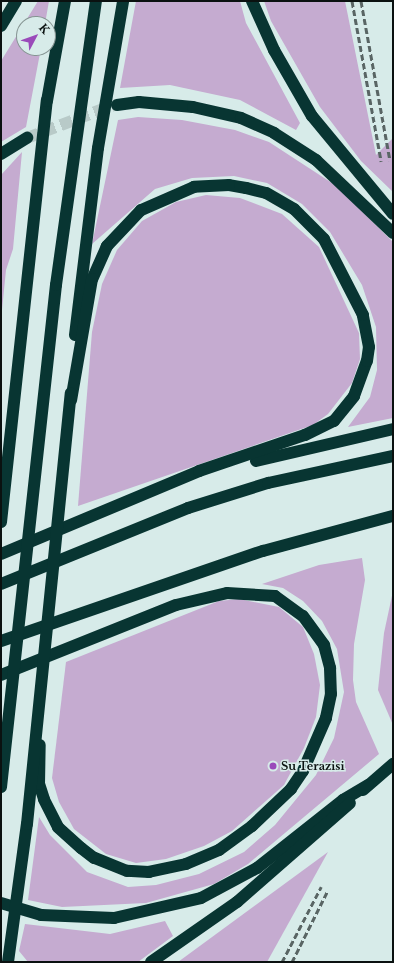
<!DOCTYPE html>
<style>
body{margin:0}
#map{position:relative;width:394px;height:963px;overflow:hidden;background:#d7ebe9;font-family:"Libre Baskerville",serif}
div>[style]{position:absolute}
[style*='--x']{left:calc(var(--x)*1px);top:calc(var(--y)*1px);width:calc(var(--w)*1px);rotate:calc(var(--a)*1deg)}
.green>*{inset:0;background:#c5abd0}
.highway-tunnel>*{height:12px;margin-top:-6px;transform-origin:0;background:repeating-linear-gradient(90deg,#b8cac8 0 12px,transparent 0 18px)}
.highway>*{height:12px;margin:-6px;padding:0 6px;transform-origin:6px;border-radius:6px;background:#083532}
.rail>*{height:3px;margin-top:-1.5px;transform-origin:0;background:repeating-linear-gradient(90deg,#596564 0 6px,transparent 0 9px)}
.dots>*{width:11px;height:11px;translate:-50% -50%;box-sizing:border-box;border:2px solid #d7ebe9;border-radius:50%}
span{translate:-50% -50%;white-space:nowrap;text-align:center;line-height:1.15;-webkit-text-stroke:3px #d7ebe9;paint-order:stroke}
.poi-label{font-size:11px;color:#0a1110;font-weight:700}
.left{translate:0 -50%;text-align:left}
.frame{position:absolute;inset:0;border:2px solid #0a1110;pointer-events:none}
.north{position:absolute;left:16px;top:16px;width:40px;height:40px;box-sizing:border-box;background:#d7ebe9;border:1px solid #859492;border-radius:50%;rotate:49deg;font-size:11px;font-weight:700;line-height:16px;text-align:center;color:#0a1110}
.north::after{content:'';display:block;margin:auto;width:14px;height:18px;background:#9a4aba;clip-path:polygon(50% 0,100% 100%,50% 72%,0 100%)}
</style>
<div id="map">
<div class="green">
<i style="clip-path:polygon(38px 1px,49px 1px,45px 24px,24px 24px,24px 48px,41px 48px,26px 127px,1px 142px,1px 61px)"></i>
<i style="clip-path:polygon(136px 1px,240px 1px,246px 23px,300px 123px,296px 130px,240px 100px,170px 85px,120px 88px)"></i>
<i style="clip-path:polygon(264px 1px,345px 1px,376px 155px,393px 138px,393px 192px,361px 161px,320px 107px,271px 21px)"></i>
<i style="clip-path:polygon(138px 117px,182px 120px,235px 130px,269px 142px,335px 185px,393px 242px,393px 418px,348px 427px,370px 397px,377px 370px,376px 327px,362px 285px,330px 232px,302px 204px,267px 183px,234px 176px,192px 178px,155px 189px,92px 244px,118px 120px)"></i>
<i style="clip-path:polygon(22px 152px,13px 249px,6px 270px,1px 320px,1px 175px)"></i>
<i style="clip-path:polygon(206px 195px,240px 198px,282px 214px,319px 247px,359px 333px,360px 359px,352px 383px,328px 414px,313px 425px,78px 506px,92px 332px,102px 284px,117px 250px,142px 221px,176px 202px)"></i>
<i style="clip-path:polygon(362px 558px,365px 580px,354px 644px,353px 680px,356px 702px,379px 754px,248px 864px,214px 884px,146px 903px,62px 907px,28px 900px,39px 817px,50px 835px,87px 872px,128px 887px,156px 885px,199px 874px,244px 852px,275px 825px,316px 775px,334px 738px,344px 692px,337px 649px,322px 621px,303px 601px,283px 588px,262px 584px,319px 565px)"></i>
<i style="clip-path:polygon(393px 591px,393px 725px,378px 690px,384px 633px)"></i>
<i style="clip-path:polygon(239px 599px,279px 607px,303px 627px,314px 654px,320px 685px,316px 717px,304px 748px,284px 785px,232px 831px,204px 846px,166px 859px,136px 863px,106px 854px,74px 829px,59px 802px,52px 778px,66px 662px,219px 601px)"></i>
<i style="clip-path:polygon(328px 852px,267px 962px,178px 962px)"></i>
<i style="clip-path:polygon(165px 921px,173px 936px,138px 962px,28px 962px,19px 951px,25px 924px,110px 934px)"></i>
</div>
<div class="highway-tunnel">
<i style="--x:27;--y:138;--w:93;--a:-20.8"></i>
</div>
<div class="highway">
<i style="--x:252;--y:1;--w:54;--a:65.8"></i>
<i style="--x:274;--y:50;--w:76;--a:60.1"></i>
<i style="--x:312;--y:116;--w:127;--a:50.4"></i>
<i style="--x:1;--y:26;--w:29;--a:-59"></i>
<i style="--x:117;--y:105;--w:22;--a:-8"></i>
<i style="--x:139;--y:102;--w:54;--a:5.3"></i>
<i style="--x:193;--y:107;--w:49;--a:12.9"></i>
<i style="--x:241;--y:118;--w:36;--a:24"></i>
<i style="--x:274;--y:133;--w:50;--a:32.7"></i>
<i style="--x:316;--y:160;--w:106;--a:43.5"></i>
<i style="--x:1;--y:154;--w:31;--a:-32"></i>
<i style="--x:75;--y:335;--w:188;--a:-83"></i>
<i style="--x:98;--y:148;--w:149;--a:-80.3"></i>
<i style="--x:256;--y:461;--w:141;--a:-13.1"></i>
<i style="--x:1;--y:522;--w:424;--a:-83.8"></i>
<i style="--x:47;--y:101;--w:102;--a:-79.8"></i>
<i style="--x:1;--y:554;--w:215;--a:-22.7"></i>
<i style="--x:199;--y:471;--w:112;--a:-18.8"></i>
<i style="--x:305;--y:435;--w:32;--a:-26"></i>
<i style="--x:334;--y:421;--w:32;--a:-51"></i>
<i style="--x:354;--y:396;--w:37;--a:-70"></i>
<i style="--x:367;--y:361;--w:14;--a:-82"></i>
<i style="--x:369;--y:347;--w:33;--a:-101"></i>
<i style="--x:363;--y:315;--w:85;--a:-117.2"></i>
<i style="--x:324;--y:239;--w:42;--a:-135"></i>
<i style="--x:294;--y:209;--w:32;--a:-150"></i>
<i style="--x:266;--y:193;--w:21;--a:-166"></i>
<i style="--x:246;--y:188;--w:17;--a:-170"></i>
<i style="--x:229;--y:185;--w:35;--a:177"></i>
<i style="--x:194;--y:187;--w:58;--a:156.5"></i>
<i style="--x:141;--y:210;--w:50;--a:133.4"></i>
<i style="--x:107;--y:246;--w:36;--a:114"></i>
<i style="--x:92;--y:279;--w:123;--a:99.8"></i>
<i style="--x:1;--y:584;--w:202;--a:-22.1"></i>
<i style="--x:188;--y:508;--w:84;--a:-17.4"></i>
<i style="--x:268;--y:483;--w:128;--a:-12.2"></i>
<i style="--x:1;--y:641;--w:277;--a:-19"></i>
<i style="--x:263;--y:551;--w:135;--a:-15.1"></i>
<i style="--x:1;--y:675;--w:188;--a:-21.8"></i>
<i style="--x:176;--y:605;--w:52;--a:-13.2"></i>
<i style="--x:227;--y:593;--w:48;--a:3.6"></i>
<i style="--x:275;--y:596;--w:34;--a:36"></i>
<i style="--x:303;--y:616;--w:36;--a:54"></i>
<i style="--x:324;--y:645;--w:24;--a:75"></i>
<i style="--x:330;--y:668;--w:26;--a:88"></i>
<i style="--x:331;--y:694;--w:25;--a:102"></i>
<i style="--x:326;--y:718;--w:58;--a:113.5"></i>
<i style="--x:303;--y:771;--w:22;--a:124"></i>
<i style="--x:291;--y:789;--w:54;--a:136.5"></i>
<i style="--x:252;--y:826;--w:41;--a:144"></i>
<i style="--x:219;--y:850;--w:36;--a:157"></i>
<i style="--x:186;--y:864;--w:38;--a:168"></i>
<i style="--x:149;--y:872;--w:22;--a:-177"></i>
<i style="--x:127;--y:871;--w:35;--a:-158"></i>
<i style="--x:94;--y:858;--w:16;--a:-142"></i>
<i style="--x:81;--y:848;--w:31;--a:-138"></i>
<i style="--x:58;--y:827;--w:31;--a:-117"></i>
<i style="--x:44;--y:799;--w:16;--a:-108"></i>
<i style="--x:39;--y:784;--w:39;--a:-89"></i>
<i style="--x:1;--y:787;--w:505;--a:-83.75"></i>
<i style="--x:56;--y:285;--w:287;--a:-82"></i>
<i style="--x:363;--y:790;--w:40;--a:-41"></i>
<i style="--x:1;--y:903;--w:42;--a:16.7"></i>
<i style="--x:41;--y:915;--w:73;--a:2.4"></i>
<i style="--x:114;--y:918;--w:89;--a:-12.9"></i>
<i style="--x:201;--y:898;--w:64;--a:-28.2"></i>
<i style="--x:257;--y:868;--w:110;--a:-38.3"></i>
<i style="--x:343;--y:800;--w:29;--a:-31"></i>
<i style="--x:8;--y:962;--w:139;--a:-82.2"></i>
<i style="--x:27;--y:824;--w:433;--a:-84.2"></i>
<i style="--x:151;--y:962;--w:105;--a:-34.9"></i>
<i style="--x:237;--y:902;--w:150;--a:-41.2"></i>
</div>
<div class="rail">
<i style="--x:352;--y:1;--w:163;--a:79.7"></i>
<i style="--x:361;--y:1;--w:162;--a:79.7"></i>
<i style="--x:282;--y:962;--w:85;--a:-62.5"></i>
<i style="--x:292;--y:962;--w:80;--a:-63.4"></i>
</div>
<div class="dots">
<i style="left:273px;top:766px;background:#9a4aba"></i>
</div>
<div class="poi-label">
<span class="left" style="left:281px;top:766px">Su Terazisi</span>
</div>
<div class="frame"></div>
<div class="north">K</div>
</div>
